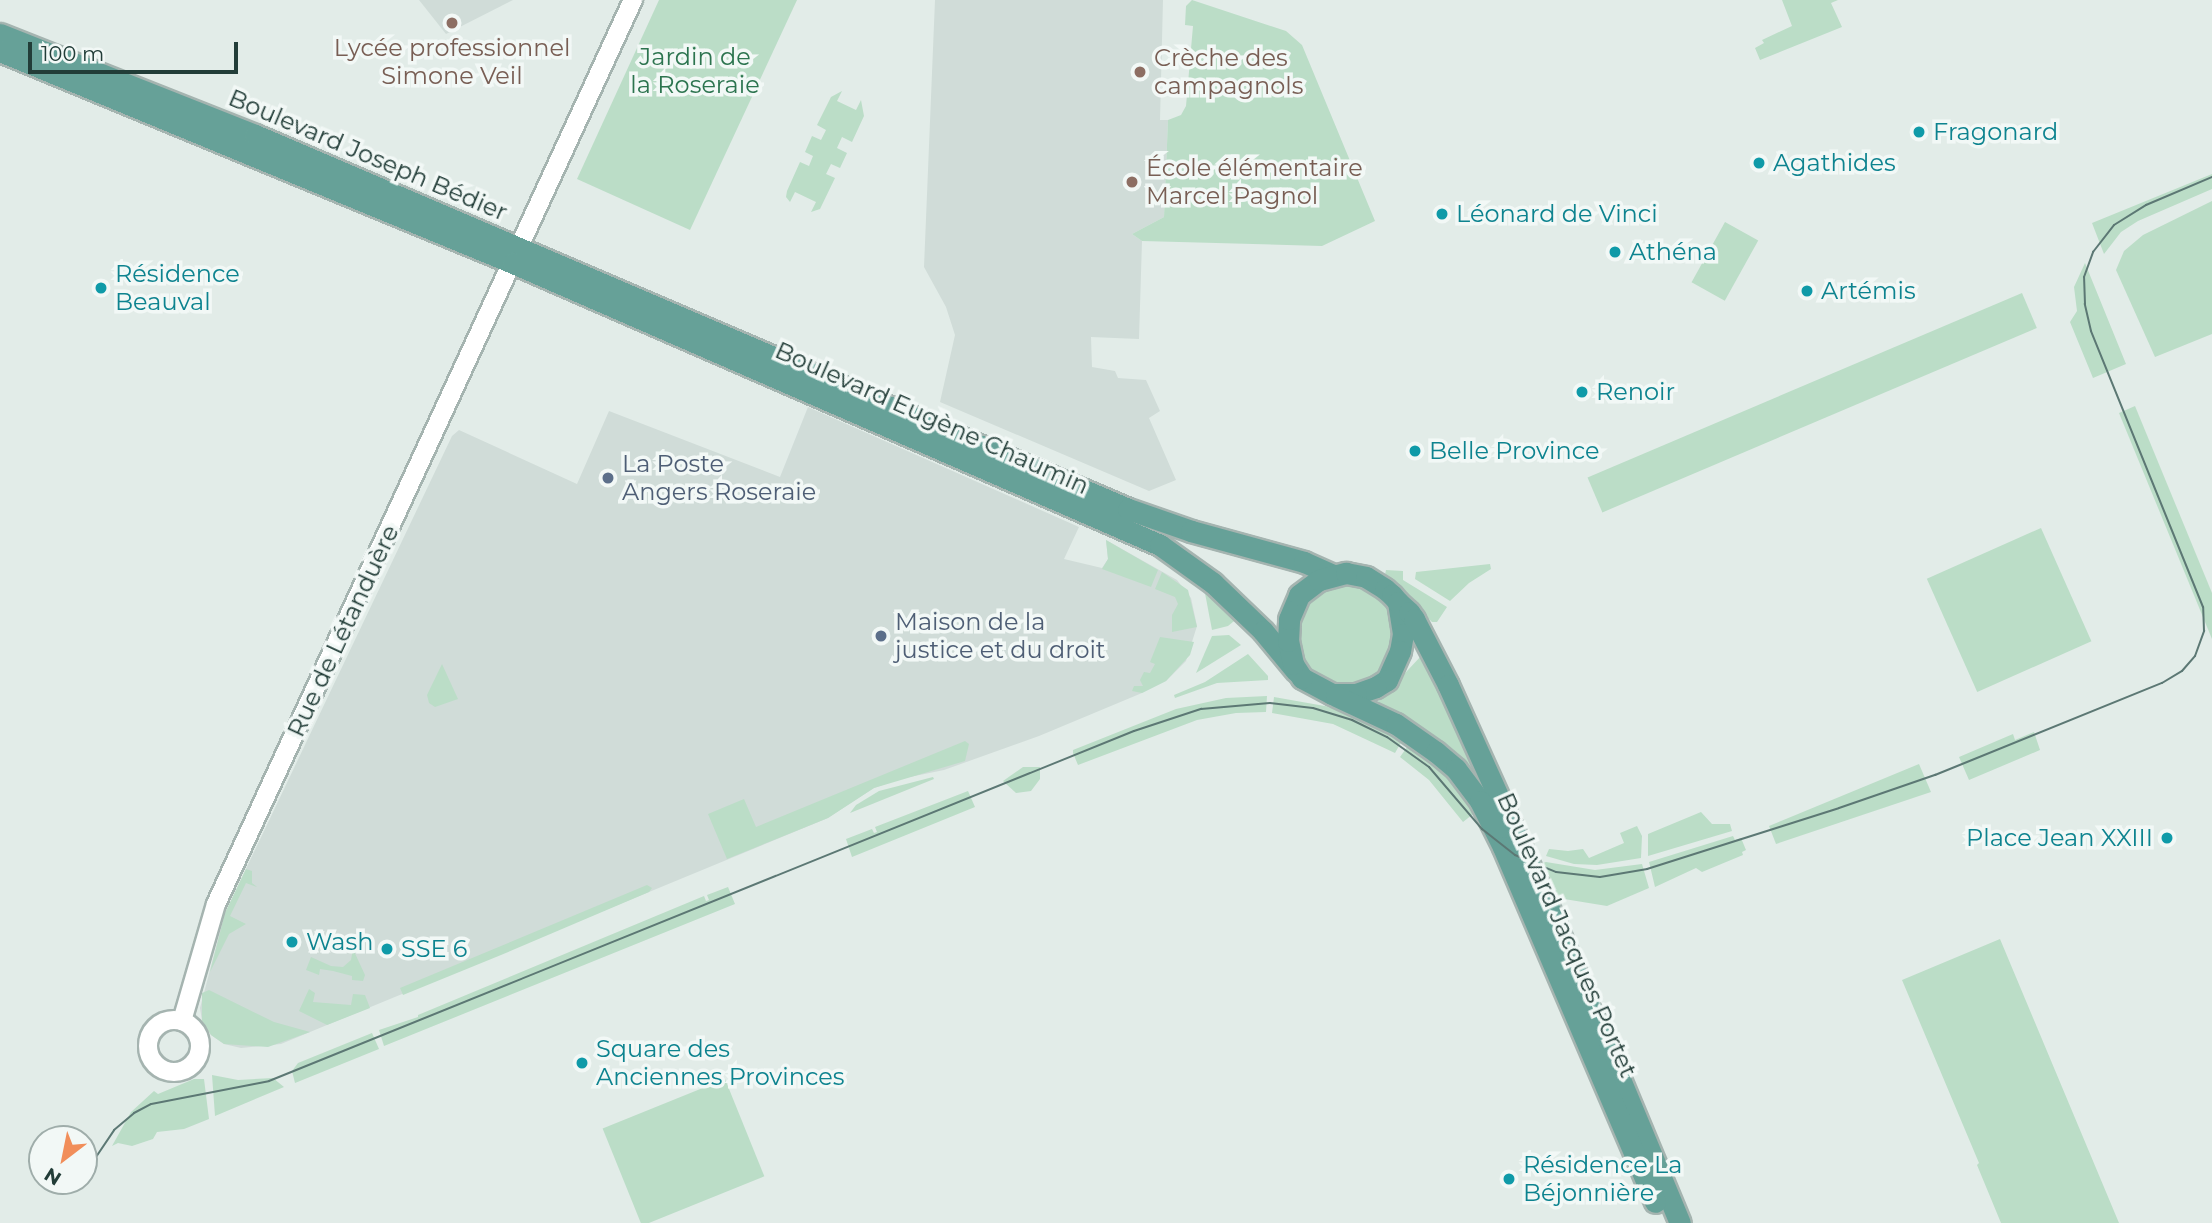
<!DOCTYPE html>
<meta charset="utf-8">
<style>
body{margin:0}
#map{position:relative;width:2212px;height:1223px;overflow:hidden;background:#e2ece8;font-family:Montserrat,sans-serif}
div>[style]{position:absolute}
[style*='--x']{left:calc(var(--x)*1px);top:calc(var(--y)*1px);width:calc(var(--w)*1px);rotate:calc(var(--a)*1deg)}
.built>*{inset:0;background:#d0dcd8}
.green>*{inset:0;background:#bbddc7;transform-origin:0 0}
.roads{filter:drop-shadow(2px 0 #a5b4b0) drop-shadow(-2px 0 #a5b4b0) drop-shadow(0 2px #a5b4b0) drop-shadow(0 -2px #a5b4b0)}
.minor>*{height:18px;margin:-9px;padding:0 9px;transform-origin:9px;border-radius:9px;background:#fff}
.minor>.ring{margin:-9px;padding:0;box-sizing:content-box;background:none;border:18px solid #fff;border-radius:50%}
.major>*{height:21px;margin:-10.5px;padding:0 10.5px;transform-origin:10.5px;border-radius:10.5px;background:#66a198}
.tram>*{height:2px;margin:-1px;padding:0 1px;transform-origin:1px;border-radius:1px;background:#5c7874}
.dots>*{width:19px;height:19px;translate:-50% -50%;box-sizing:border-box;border:4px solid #f2f8f6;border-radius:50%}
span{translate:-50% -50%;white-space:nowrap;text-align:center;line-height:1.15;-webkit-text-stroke:7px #f2f8f6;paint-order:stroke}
.education-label{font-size:24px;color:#785e54}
.left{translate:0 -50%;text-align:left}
.park-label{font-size:24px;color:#2c744f}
.culture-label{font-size:24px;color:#0d838f}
.right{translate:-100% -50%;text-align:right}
.street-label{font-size:24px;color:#223d38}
.service-label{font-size:24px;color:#4e5e75}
.north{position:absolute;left:28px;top:1125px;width:70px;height:70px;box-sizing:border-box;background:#f2f8f6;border:2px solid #9fadaa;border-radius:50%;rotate:212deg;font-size:19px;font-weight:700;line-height:28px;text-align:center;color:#223d38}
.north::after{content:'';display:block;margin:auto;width:24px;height:32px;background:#f18e5a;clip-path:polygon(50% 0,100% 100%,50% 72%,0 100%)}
.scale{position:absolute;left:28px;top:42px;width:210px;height:32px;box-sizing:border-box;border:4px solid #223d38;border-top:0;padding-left:9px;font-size:21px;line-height:24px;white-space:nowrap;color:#223d38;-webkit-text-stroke:5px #f2f8f6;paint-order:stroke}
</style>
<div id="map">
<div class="built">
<i style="clip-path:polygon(419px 0,513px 0,446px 34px)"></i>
<i style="clip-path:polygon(935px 0,1163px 0,1160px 120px,1168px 120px,1164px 217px,1132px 234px,1142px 241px,1139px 339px,1091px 337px,1092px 367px,1115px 371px,1118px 378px,1146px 380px,1160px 411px,1149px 418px,1176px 480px,1149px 491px,940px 402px,955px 335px,946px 307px,924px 267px)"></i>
<i style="clip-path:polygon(808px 407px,1079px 527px,1064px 559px,1102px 568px,1108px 559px,1106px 540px,1177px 580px,1191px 598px,1197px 626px,1186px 661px,1166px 681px,1142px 693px,1039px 736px,944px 770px,900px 779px,874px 788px,828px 818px,281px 1044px,241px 1048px,224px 1044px,211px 1035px,202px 1021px,200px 1008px,225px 913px,452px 436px,459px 430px,577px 484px,609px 411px,780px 477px)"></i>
</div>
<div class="green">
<i style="clip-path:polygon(659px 0,797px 0,690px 230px,577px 179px)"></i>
<i style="clip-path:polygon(1192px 0,1286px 31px,1302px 45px,1375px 221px,1322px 246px,1142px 241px,1132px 234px,1164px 217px,1168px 120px,1181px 115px,1186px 106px,1193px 26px,1185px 25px,1186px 6px)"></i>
<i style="clip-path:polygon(1782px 0,1838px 0,1831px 3px,1842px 27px,1760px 60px,1755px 48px,1764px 43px,1762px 40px,1792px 26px)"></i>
<i style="clip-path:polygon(842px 91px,837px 101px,856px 110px,861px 100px,864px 116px,852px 142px,842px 137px,837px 148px,847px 153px,840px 168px,831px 164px,826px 174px,835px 178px,820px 209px,811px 212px,816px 202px,795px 192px,790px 202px,786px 197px,787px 191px,800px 162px,809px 166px,813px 156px,805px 152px,812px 136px,821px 140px,826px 130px,817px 125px,831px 97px)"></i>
<i style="clip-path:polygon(2212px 174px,2212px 189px,2138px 221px,2121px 232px,2104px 254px,2092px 223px)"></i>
<i style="clip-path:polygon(2212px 201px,2212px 334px,2155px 357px,2116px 270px,2124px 251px,2143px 235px)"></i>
<i style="left:1725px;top:222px;width:38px;height:69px;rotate:29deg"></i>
<i style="clip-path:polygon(2085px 263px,2126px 364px,2093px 378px,2070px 322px,2077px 311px,2074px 287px)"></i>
<i style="left:2022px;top:293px;width:38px;height:472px;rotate:67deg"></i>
<i style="clip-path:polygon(2135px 406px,2212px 593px,2212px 639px,2119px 413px)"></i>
<i style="left:2041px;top:528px;width:124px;height:125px;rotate:66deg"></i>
<i style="clip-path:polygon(1106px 540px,1158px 570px,1151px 587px,1102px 569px,1108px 559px)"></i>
<i style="clip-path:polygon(1490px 564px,1491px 569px,1469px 583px,1450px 601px,1415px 579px,1416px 572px)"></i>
<i style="clip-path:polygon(1386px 570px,1403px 571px,1403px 580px,1447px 607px,1437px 622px,1432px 622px,1385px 575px)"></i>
<i style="clip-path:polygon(1162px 572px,1188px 590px,1197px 627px,1172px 632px,1172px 615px,1178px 604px,1175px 597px,1155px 589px)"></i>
<i style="clip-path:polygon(1346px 581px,1375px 590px,1394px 613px,1392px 658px,1377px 675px,1356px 685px,1333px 684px,1307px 669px,1294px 642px,1293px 634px,1311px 594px)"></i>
<i style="clip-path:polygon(1204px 588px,1239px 617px,1228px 626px,1212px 630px)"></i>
<i style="clip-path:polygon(1229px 635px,1241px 645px,1196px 673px,1212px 636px)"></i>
<i style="clip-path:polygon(1160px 637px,1194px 642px,1190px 655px,1166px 681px,1142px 693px,1132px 691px,1134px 686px,1143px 686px,1140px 680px,1144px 672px,1150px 673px,1155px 664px,1150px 662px)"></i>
<i style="clip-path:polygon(1248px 654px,1268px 676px,1268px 680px,1217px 683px,1175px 698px,1174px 695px,1205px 682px)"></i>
<i style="clip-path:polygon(1422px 655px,1495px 801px,1377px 703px)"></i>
<i style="clip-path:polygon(442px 664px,458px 699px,435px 707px,429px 703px,427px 695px)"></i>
<i style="clip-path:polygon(1267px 696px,1266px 712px,1236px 713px,1197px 720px,1078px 765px,1073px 753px,1073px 750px,1176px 709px,1226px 698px)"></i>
<i style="clip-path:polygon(1274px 697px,1336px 708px,1363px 717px,1403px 739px,1395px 753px,1333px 724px,1272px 713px)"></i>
<i style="clip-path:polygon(2034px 732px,2040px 750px,1969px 780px,1959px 757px,2013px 734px,2015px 740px)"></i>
<i style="clip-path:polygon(965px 741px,969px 744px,965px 761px,874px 788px,828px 818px,727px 859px,708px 814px,744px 799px,756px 827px)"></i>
<i style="clip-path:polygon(1410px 743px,1439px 765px,1477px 811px,1463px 822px,1429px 780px,1400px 757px)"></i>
<i style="clip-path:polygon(1919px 764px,1931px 792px,1776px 844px,1769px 826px)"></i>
<i style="clip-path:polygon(1023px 767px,1040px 767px,1040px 779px,1031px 791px,1016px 793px,1003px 781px)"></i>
<i style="clip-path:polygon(933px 777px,934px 779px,850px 813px,856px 805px,879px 791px)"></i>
<i style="clip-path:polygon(968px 791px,975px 807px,852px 857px,846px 839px,872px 829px,874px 833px,877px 832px,875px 827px)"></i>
<i style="clip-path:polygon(1701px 812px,1712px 824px,1730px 824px,1732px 831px,1648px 856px,1648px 834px)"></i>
<i style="clip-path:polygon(1637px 826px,1642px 836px,1641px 858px,1597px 865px,1574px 864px,1546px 856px,1549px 849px,1568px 851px,1583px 849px,1589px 858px,1624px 843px,1620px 833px)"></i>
<i style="clip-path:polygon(1733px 836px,1735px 840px,1741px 838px,1746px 850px,1742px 852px,1743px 855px,1702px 872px,1696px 868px,1655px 887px,1649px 862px)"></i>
<i style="clip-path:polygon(1546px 862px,1595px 870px,1642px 864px,1649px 888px,1607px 906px,1558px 898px,1543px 863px)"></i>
<i style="clip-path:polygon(246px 869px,252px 871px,252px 883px,257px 887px,246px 883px,230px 916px,246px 924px,229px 934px,210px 972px,225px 913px)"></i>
<i style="clip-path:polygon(647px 885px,652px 888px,649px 892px,501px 955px,403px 995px,400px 988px)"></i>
<i style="clip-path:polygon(728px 887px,735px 904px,384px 1046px,379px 1030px,418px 1017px,418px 1015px,704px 896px,706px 901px,709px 900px,707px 895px)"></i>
<i style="clip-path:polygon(2000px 939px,2119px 1223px,2001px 1223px,1977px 1165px,1979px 1163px,1902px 980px)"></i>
<i style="clip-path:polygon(353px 949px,365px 975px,363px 981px,352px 980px,352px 976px,333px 971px,320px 969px,319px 975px,306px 970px,311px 957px,331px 966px,343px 967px,351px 960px)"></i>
<i style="clip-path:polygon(309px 989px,315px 993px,313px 1002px,351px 1005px,353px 994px,365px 995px,370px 1008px,327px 1025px,299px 1011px)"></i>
<i style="clip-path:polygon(209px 990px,274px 1022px,310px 1032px,268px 1047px,224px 1044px,211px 1035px,202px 1021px,202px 993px)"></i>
<i style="clip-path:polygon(372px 1033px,379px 1049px,295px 1083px,292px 1071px,298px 1063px)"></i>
<i style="clip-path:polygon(212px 1075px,238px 1080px,273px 1078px,284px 1087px,215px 1116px)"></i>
<i style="clip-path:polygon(194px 1079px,204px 1079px,209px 1119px,184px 1129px,157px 1132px,153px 1139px,132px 1146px,118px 1143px,112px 1146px,131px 1112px,154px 1091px,158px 1094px)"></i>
<i style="left:725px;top:1079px;width:105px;height:132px;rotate:68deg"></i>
</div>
<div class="roads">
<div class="minor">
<i class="ring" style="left:148px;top:1020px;width:34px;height:34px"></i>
<i style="--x:182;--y:1021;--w:122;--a:-73.8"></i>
<i style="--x:216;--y:904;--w:996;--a:-65.24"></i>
</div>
<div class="major">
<i style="--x:0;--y:34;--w:274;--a:21.6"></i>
<i style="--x:255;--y:135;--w:950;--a:23.19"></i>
<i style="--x:1128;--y:509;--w:67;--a:19.2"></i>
<i style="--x:1191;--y:531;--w:117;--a:15.3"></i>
<i style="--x:1304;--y:562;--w:32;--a:24"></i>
<i style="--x:0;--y:51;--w:555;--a:22.45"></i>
<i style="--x:513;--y:263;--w:706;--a:23.55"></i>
<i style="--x:1160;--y:545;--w:65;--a:35.6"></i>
<i style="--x:1213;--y:583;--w:69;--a:43.8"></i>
<i style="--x:1263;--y:631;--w:52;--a:50.5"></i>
<i style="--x:1398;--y:602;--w:32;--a:81"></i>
<i style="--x:1403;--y:634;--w:17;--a:100"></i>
<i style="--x:1400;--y:651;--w:32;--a:114"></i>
<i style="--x:1387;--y:680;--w:13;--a:148"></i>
<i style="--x:1376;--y:687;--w:21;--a:161"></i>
<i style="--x:1356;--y:694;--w:24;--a:180"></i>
<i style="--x:1332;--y:694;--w:34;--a:-152"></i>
<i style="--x:1302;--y:678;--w:17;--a:-123"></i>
<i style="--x:1293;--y:664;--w:24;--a:-102"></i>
<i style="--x:1288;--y:641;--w:22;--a:-87"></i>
<i style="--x:1289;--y:619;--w:26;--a:-67"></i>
<i style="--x:1299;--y:595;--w:25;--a:-37"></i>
<i style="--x:1319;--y:580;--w:28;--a:-15"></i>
<i style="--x:1346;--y:573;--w:20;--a:11"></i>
<i style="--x:1366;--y:577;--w:22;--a:32"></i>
<i style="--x:1385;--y:589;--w:9;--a:41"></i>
<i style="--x:1392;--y:595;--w:9;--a:49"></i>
<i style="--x:1398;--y:602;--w:15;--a:42"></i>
<i style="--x:1409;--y:612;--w:9;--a:54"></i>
<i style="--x:1414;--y:619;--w:74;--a:62.7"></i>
<i style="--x:1448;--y:685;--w:243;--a:65.7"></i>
<i style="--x:1548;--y:906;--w:343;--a:67.4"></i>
<i style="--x:1336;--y:696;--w:66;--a:25"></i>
<i style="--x:1396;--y:724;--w:49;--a:35"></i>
<i style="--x:1436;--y:752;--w:26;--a:40"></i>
<i style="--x:1456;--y:769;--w:40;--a:53"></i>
<i style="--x:1480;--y:801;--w:51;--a:63.4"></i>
<i style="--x:1503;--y:847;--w:386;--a:66.8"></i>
</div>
</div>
<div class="tram">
<i style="--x:94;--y:1160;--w:36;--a:-56"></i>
<i style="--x:114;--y:1130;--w:26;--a:-40"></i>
<i style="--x:134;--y:1113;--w:19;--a:-28"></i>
<i style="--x:151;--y:1104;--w:120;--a:-11"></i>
<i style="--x:269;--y:1081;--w:933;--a:-22.03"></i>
<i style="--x:1134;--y:731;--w:71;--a:-18.2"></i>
<i style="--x:1201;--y:709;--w:69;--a:-5"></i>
<i style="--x:1270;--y:703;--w:43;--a:6.6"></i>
<i style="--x:1313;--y:708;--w:41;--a:17.1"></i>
<i style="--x:1352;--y:720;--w:39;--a:26"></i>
<i style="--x:1387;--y:737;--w:52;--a:35.5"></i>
<i style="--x:1429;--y:767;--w:82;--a:49.5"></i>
<i style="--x:1482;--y:829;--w:42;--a:38.2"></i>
<i style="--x:1515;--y:855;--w:44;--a:22.5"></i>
<i style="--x:1556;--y:872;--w:44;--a:6.5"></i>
<i style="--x:1600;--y:877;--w:48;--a:-9.7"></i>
<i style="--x:1647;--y:869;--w:201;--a:-17.6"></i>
<i style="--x:1839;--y:808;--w:102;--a:-19"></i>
<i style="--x:1935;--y:775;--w:245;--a:-22.1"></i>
<i style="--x:2162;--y:683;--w:23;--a:-31"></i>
<i style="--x:2182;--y:671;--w:20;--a:-49"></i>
<i style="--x:2195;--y:656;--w:27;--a:-70"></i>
<i style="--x:2204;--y:631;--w:24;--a:-92"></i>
<i style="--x:2203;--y:607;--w:298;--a:-112.1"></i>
<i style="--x:2091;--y:331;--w:28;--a:-103"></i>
<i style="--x:2085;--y:304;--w:27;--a:-92"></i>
<i style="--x:2084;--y:277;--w:27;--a:-70"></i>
<i style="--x:2093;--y:252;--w:34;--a:-52"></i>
<i style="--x:2114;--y:225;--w:38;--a:-32"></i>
<i style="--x:2146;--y:205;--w:72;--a:-23"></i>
</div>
<div class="dots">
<i style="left:452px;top:23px;background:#8d6e63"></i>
<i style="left:1140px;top:72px;background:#8d6e63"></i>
<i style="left:1919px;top:132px;background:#0f9aa8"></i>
<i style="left:1759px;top:163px;background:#0f9aa8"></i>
<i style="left:1132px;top:182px;background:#8d6e63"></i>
<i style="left:1442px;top:214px;background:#0f9aa8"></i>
<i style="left:1615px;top:252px;background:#0f9aa8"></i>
<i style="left:101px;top:288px;background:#0f9aa8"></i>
<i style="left:1807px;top:291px;background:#0f9aa8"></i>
<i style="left:1582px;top:392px;background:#0f9aa8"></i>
<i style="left:1415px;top:451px;background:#0f9aa8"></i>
<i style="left:608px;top:478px;background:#5c6f8a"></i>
<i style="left:881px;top:636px;background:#5c6f8a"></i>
<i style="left:2167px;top:838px;background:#0f9aa8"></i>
<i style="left:292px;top:942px;background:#0f9aa8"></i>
<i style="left:387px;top:949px;background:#0f9aa8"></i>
<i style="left:582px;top:1063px;background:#0f9aa8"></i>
<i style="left:1509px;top:1179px;background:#0f9aa8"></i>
</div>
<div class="education-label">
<span style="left:452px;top:62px">Lycée professionnel<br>Simone Veil</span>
<span class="left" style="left:1154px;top:72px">Crèche des<br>campagnols</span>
<span class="left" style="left:1146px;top:182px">École élémentaire<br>Marcel Pagnol</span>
</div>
<div class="park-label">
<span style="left:695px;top:71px">Jardin de<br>la Roseraie</span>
</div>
<div class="culture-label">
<span class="left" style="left:1933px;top:132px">Fragonard</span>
<span class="left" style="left:1773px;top:163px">Agathides</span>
<span class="left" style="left:1456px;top:214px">Léonard de Vinci</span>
<span class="left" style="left:1629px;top:252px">Athéna</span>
<span class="left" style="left:115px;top:288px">Résidence<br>Beauval</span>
<span class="left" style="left:1821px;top:291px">Artémis</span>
<span class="left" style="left:1596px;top:392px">Renoir</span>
<span class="left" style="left:1429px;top:451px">Belle Province</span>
<span class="right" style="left:2153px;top:838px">Place Jean XXIII</span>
<span class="left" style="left:306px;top:942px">Wash</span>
<span class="left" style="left:401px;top:949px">SSE 6</span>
<span class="left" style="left:596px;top:1063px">Square des<br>Anciennes Provinces</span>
<span class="left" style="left:1523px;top:1179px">Résidence La<br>Béjonnière</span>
</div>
<div class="street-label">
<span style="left:368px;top:155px;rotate:23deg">Boulevard Joseph Bédier</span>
<span style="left:932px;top:418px;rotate:24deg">Boulevard Eugène Chaumin</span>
<span style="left:343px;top:631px;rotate:-65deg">Rue de Létanduère</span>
<span style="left:1567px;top:935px;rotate:66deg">Boulevard Jacques Portet</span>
</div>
<div class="service-label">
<span class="left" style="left:622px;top:478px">La Poste<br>Angers Roseraie</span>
<span class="left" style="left:895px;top:636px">Maison de la<br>justice et du droit</span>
</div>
<div class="north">N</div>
<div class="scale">100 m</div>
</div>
